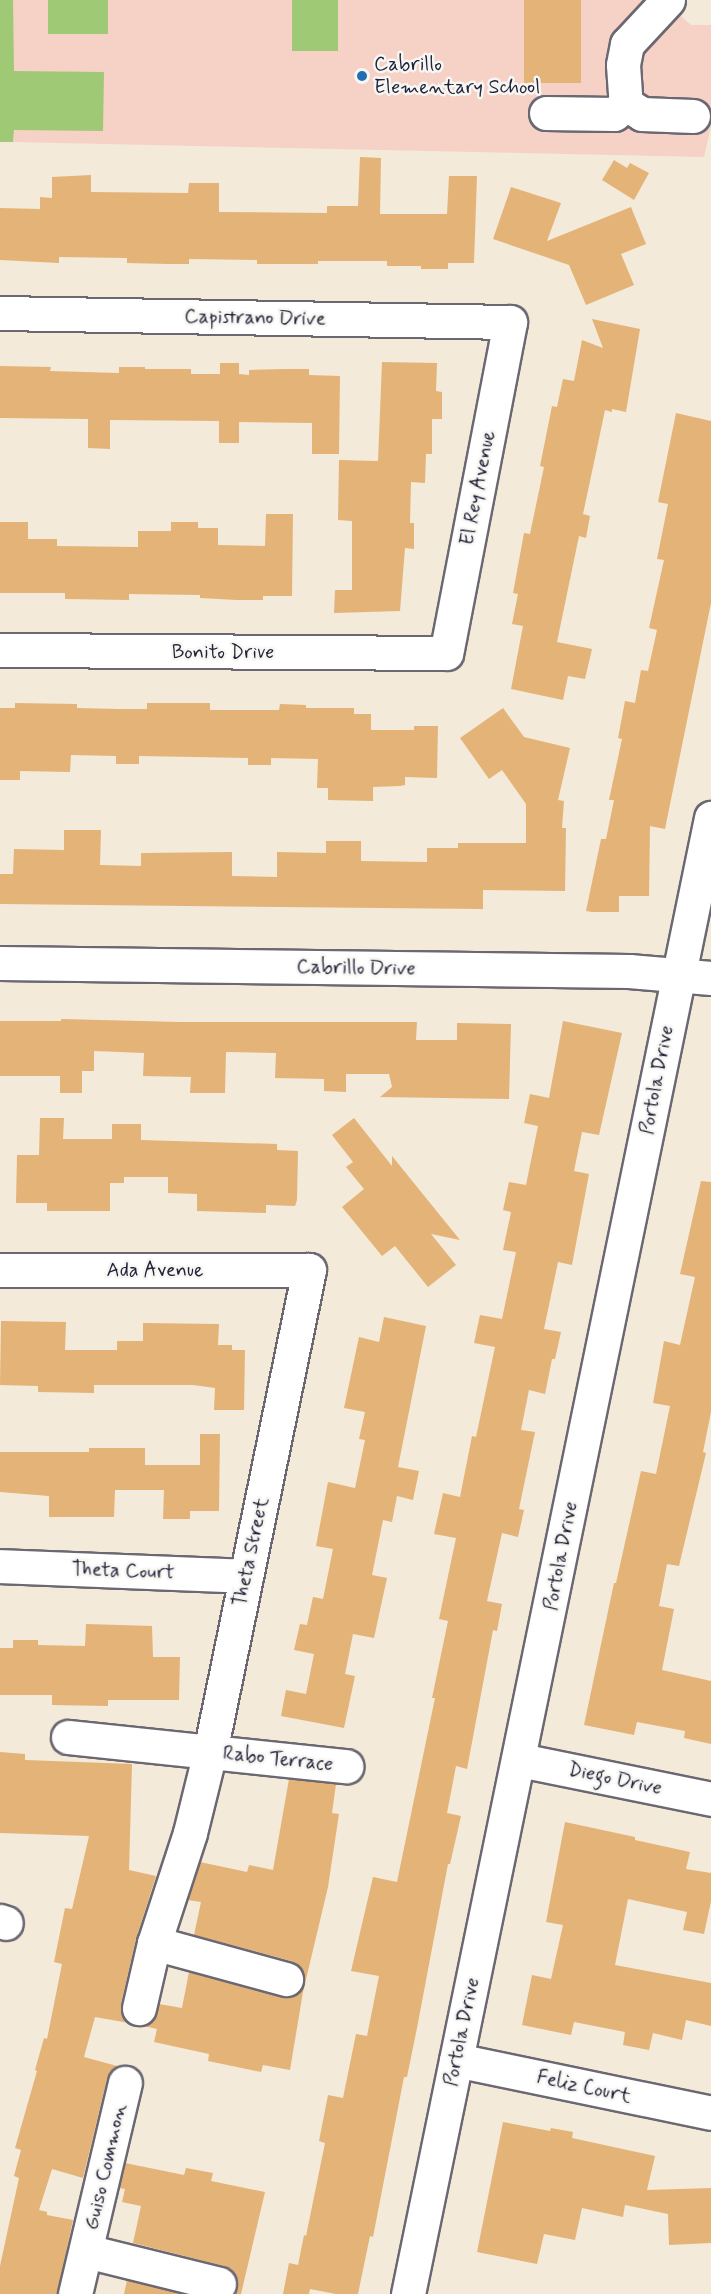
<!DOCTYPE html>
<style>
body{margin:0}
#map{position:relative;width:711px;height:2294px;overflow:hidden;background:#f3ead9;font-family:Mynerve,sans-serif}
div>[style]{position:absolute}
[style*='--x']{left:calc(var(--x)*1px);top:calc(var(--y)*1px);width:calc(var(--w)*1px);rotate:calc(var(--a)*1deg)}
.built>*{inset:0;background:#f6d1c5}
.green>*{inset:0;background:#a0c975;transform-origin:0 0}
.building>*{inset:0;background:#e4b378;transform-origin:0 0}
.roads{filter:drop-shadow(2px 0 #6b6872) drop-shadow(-2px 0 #6b6872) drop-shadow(0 2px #6b6872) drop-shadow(0 -2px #6b6872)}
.minor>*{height:33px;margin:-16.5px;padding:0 16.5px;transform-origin:16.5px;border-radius:16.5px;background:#fff}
.dots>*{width:16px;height:16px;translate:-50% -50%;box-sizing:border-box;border:3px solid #f6f6f2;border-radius:50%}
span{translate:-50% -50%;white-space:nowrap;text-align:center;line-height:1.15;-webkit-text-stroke:5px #f6f6f2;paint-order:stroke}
.poi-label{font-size:20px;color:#22223b}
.left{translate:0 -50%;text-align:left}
.street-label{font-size:20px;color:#22223b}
</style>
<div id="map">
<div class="built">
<i style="clip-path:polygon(13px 0,663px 0,691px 25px,711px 25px,711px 126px,704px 157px,13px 142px)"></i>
</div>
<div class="green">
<i style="clip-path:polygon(0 0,13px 0,14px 71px,104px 72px,103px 131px,14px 130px,13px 142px,0 142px)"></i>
<i style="left:48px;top:0;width:60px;height:34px"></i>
<i style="left:292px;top:0;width:46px;height:51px"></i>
</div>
<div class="building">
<i style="left:524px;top:0;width:57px;height:83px"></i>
<i style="clip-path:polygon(360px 157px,381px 158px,380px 214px,447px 214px,449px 176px,477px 176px,474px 263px,448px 263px,448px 269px,421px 269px,421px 266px,387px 266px,387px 261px,318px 261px,318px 264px,257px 264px,257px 260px,189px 259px,189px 264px,168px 264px,127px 263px,127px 258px,59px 257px,59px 263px,0 260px,0 208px,40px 209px,40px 197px,52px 198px,52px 177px,91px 175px,91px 192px,188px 193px,189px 183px,219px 183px,219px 212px,327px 213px,327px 206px,358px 206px)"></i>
<i style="clip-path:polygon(614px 160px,627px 168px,630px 163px,649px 173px,634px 200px,602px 180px)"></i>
<i style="clip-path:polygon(511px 187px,561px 203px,547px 241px,631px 207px,646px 244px,621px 254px,634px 285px,586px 305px,569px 265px,493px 239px)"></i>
<i style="clip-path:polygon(592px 319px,640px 329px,626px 412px,612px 409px,612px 412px,605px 410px,596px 453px,583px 514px,590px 516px,586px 538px,579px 536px,557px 642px,592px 649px,585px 679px,568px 676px,563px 700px,511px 689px,523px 626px,512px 624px,518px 594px,513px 593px,524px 533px,530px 534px,544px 467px,540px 466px,552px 406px,557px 407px,563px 379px,574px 381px,582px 340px,603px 348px)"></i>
<i style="clip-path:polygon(382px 362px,437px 363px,436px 391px,442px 392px,442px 419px,432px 419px,432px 454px,426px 454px,425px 483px,411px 482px,410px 523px,414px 523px,414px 549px,405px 548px,400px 611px,334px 613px,335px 590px,352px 590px,352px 521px,338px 520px,339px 460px,378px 461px)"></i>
<i style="clip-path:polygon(220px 363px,239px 363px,239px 374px,249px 375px,249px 370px,284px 369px,309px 369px,309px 375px,340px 376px,339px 454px,312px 454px,312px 423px,239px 422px,239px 443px,219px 443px,219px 421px,110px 420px,110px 449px,88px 448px,88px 419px,0 418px,0 366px,51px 367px,50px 371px,119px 373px,119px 367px,145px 367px,145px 369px,191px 369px,191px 374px,220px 374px)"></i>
<i style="clip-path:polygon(676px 413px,711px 421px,711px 603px,665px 829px,650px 826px,649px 896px,619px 896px,619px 912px,592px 912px,586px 911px,601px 839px,606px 839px,614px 800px,609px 800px,622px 739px,618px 738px,625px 701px,635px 703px,641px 670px,648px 671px,657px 630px,649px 628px,664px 560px,657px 559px,668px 504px,658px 502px)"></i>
<i style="clip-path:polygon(266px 514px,293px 514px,292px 596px,263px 596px,263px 600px,237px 600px,200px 598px,200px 595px,129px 594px,129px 600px,65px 599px,65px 593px,0 593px,0 522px,28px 522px,28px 539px,57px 539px,57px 546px,138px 547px,138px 531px,171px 531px,171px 522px,198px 522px,198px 528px,218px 528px,218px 545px,265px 546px)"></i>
<i style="clip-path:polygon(15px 703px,77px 704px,77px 708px,119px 709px,147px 709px,147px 703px,210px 703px,210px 710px,279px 710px,280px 704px,306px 705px,306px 708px,354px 708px,354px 714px,371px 714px,371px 730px,414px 730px,414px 726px,438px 726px,437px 778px,405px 777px,405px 785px,400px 786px,373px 787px,373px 801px,328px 800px,328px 788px,317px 788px,318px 759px,271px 758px,271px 765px,248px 765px,248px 758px,139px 756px,139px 764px,116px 764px,116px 756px,71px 755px,70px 772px,20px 771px,20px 780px,0 780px,0 708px,15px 708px)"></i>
<i style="clip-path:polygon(503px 708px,524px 737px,570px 748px,558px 800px,564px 801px,562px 828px,566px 828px,565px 891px,483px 890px,483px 909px,0 904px,0 874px,13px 874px,14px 849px,64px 850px,64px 830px,101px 830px,100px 865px,141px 866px,141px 853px,232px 852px,232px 876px,277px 877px,277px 852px,326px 853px,326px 841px,361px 841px,361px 861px,427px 862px,427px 848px,458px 848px,458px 843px,526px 843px,526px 804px,502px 770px,489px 779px,460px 738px)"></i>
<i style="clip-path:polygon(61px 1019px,180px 1022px,417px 1022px,416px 1040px,457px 1040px,457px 1023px,511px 1024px,509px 1099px,380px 1097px,392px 1087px,389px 1074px,346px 1074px,346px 1092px,324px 1091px,324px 1079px,275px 1078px,276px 1053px,226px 1052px,225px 1093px,190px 1093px,191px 1077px,143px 1076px,144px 1053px,94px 1051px,94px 1071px,82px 1071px,82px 1093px,60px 1093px,60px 1076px,0 1076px,0 1021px,61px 1021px)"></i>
<i style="clip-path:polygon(563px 1021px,622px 1033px,599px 1135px,582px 1132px,574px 1171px,589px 1174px,572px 1265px,558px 1262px,544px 1329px,561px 1332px,555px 1359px,552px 1359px,545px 1394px,529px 1390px,521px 1430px,535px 1432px,519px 1509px,524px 1510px,518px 1537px,502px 1533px,487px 1601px,502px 1604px,497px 1631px,493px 1630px,467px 1769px,456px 1766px,447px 1813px,461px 1816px,450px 1864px,448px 1864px,417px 2028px,407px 2077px,404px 2077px,373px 2237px,370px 2236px,358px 2294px,336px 2294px,310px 2289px,309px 2294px,283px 2294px,289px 2263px,298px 2265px,304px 2235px,306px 2236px,325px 2143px,319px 2141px,328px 2095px,343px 2098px,356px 2034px,367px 2036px,379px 1976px,351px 1971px,373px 1877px,397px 1882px,435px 1698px,432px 1698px,448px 1621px,439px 1619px,456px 1538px,434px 1534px,443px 1493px,460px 1497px,472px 1436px,476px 1437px,495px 1347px,474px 1343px,480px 1315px,502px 1319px,516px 1252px,503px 1250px,511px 1212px,503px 1210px,509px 1182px,526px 1185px,538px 1126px,524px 1123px,530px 1094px,549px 1098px)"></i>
<i style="clip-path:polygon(40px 1118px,64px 1118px,63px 1139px,112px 1139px,112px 1124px,141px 1124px,141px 1140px,277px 1144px,277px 1150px,298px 1151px,297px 1200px,295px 1206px,266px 1205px,266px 1213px,197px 1211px,197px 1194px,168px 1193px,168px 1177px,124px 1177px,124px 1183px,110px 1183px,110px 1211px,47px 1211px,47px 1203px,16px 1203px,17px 1155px,39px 1155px)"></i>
<i style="clip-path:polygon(354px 1118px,392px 1166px,392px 1156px,460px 1240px,431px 1234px,456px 1265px,428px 1287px,395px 1246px,382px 1256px,342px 1207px,364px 1189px,346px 1167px,353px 1162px,332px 1135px)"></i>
<i style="clip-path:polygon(701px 1181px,711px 1182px,711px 1412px,703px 1452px,706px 1453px,679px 1566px,667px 1564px,659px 1606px,674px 1609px,662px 1670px,711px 1681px,711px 1744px,684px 1738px,685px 1731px,637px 1722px,634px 1735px,584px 1725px,614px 1583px,616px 1583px,641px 1471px,656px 1474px,670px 1406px,653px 1403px,664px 1341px,680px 1345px,695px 1277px,680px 1274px)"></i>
<i style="clip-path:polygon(384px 1317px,426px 1326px,398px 1467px,419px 1471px,413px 1500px,397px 1496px,392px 1522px,383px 1520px,372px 1575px,387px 1578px,374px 1638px,353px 1634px,345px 1674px,355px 1676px,344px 1728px,281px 1716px,286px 1690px,306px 1694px,314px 1654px,294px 1650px,300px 1624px,307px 1625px,313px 1597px,323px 1599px,333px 1549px,316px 1546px,328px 1482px,355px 1488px,365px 1440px,359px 1439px,365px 1412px,344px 1408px,359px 1337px,379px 1342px)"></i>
<i style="clip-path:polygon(1px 1321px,66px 1322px,65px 1350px,117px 1350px,117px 1341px,143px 1341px,143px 1323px,219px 1324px,218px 1345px,232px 1345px,232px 1350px,245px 1350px,244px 1410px,214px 1410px,215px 1388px,193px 1385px,94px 1385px,94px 1393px,38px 1392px,38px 1386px,0 1385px)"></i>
<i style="clip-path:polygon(200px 1434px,220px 1434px,219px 1511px,190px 1511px,190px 1519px,163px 1519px,164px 1490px,115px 1490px,114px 1517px,49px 1517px,49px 1496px,0 1492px,0 1452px,89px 1452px,89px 1448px,145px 1448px,145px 1465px,200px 1465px)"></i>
<i style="clip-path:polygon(86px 1624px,152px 1626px,153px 1657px,180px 1657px,179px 1700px,108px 1700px,108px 1706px,52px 1705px,52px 1695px,0 1695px,0 1648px,13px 1648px,13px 1640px,38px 1640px,38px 1645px,85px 1646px)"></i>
<i style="clip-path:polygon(0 1752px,25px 1754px,25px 1760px,132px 1764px,129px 1870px,156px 1876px,136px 1939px,121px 2004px,121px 2014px,129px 2023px,95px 2017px,84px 2057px,117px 2066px,107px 2079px,83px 2178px,52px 2169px,39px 2210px,47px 2212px,47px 2215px,73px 2220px,57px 2294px,0 2294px,0 2266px,19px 2178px,14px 2176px,21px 2150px,15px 2148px,37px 2071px,35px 2070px,44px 2038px,47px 2039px,62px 1964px,54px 1962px,65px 1908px,72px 1909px,89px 1836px,0 1833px)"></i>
<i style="clip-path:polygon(289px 1779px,336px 1784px,332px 1813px,339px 1814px,328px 1887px,303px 1992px,290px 2070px,263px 2065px,261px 2072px,208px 2061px,209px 2054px,154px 2042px,157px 2029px,144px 2026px,153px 2020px,159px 2004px,182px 2008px,189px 1972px,282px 1997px,290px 1997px,299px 1993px,304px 1984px,304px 1974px,299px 1965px,291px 1961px,194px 1935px,201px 1902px,188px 1900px,200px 1862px,247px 1872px,249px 1865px,273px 1870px)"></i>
<i style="clip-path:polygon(565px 1822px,635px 1837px,635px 1840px,690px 1852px,686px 1869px,711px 1873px,711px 1901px,704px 1934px,683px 1930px,687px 1912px,628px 1899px,615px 1965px,711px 1983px,711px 2026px,686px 2020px,682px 2040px,653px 2033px,649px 2050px,623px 2045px,625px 2032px,574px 2022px,571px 2035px,522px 2025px,532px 1975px,551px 1979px,563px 1925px,546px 1922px)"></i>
<i style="clip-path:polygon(503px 2122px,550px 2131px,551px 2128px,573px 2132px,572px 2138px,655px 2156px,647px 2190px,711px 2188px,711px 2243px,669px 2245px,668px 2214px,625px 2205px,623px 2217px,582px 2208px,575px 2240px,544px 2234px,537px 2264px,477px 2252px)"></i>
<i style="clip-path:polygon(125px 2163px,184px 2175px,186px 2168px,213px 2173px,211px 2181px,265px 2192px,241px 2294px,234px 2294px,237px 2278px,232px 2270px,224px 2266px,133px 2243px,141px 2206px,122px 2202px,125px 2189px,119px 2188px)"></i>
<i style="clip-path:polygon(127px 2280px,181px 2294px,124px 2294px)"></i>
</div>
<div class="roads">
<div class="minor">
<i style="--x:668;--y:0;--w:60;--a:133"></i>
<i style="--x:627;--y:44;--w:21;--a:101"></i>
<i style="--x:623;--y:65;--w:39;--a:86"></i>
<i style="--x:626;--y:104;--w:19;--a:32"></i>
<i style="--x:642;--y:114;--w:51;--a:2.2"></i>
<i style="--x:546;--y:113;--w:68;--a:0.8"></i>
<i style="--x:614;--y:114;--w:16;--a:-40"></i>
<i style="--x:0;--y:313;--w:510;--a:1.01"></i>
<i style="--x:510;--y:322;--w:337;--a:100.9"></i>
<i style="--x:446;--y:653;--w:446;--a:-179.6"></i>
<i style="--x:0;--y:963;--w:629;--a:0.73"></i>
<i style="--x:629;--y:971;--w:82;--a:4.9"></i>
<i style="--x:0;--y:1270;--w:309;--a:0"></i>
<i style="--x:309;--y:1270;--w:492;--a:101.6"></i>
<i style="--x:210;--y:1752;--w:83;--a:103.9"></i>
<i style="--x:190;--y:1833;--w:116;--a:108.1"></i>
<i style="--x:154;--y:1943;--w:67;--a:103"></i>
<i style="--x:0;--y:1566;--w:246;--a:2.3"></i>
<i style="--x:68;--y:1737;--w:280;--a:6"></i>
<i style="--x:520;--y:1760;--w:195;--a:11.5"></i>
<i style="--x:0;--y:1921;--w:6;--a:18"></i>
<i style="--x:154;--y:1943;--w:137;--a:15.3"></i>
<i style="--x:456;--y:2060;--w:260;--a:11.7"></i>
<i style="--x:86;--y:2251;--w:137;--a:13.9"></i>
<i style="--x:75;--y:2294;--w:217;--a:-76.7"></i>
<i style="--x:408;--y:2294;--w:1507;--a:-78.4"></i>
</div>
</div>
<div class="dots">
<i style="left:362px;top:76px;background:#1f6fb2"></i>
</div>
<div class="poi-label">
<span class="left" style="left:374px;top:76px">Cabrillo<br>Elementary School</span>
</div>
<div class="street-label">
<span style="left:255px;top:318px;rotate:1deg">Capistrano Drive</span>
<span style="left:478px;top:488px;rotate:-79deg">El Rey Avenue</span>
<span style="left:223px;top:652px">Bonito Drive</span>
<span style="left:356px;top:968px;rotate:1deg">Cabrillo Drive</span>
<span style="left:657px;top:1080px;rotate:-79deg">Portola Drive</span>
<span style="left:155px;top:1270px">Ada Avenue</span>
<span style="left:251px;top:1552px;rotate:-78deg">Theta Street</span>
<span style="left:561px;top:1556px;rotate:-79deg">Portola Drive</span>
<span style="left:123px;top:1571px;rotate:2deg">Theta Court</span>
<span style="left:278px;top:1759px;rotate:6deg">Rabo Terrace</span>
<span style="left:615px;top:1779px;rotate:12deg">Diego Drive</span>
<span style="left:462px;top:2032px;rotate:-78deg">Portola Drive</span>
<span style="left:584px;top:2087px;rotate:12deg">Feliz Court</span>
<span style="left:106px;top:2167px;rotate:-77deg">Guiso Common</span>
</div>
</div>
